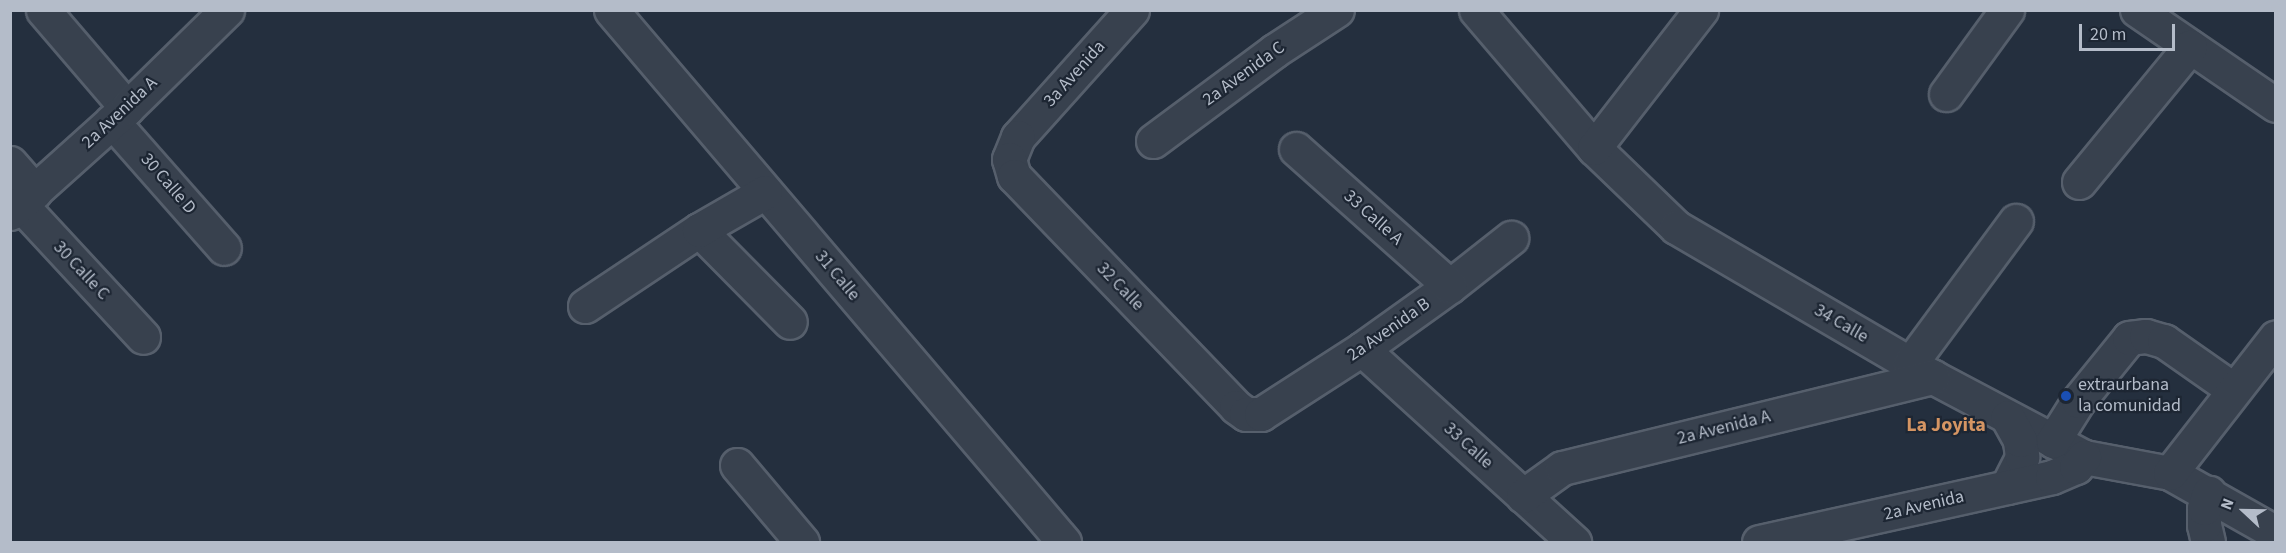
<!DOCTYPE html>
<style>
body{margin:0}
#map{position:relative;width:2286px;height:553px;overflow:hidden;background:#242f3e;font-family:"Source Sans 3",sans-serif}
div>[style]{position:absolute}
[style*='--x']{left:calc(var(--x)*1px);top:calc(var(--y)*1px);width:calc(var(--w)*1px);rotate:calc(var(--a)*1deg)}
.roads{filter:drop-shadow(2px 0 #565f6c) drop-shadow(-2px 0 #565f6c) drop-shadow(0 2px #565f6c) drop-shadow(0 -2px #565f6c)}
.minor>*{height:33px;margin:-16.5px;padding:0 16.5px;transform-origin:16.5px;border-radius:16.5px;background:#38414e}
.dots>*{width:16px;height:16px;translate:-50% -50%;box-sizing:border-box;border:3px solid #1d2633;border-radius:50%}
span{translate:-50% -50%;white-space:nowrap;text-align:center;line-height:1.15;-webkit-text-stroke:4.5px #1d2633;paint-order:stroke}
.street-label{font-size:18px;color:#b4bcc9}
.poi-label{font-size:18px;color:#b4bcc9}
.left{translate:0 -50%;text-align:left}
.neighbourhood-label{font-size:20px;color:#d59563;font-weight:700}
.frame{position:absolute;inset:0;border:12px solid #b4bcc9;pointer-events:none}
.north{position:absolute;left:2214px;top:481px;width:60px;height:60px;-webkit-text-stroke:4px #1d2633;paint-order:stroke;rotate:292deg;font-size:16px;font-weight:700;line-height:24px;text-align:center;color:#b4bcc9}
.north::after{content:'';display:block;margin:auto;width:21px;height:27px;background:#b4bcc9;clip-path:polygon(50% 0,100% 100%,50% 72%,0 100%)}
.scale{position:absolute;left:2079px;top:24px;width:96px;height:27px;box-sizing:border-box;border:3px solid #b4bcc9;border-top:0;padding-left:8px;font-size:18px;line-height:21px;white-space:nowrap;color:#b4bcc9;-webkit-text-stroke:4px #1d2633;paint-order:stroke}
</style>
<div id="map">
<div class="roads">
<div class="minor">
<i style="--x:43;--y:10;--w:129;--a:49.4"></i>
<i style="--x:611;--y:10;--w:699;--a:49.59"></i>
<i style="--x:1132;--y:10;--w:171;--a:131.9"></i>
<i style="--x:1018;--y:137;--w:24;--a:112"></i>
<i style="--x:1009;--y:159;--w:18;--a:74"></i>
<i style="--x:1014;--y:176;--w:320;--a:46.1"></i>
<i style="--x:1236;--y:407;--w:12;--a:35"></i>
<i style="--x:1246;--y:414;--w:15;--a:0"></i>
<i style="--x:1261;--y:414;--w:120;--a:-32.8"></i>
<i style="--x:1362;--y:349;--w:108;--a:-35.6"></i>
<i style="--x:1450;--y:286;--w:78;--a:-38.2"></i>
<i style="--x:1476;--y:10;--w:182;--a:49.5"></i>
<i style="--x:1594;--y:148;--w:114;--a:43.9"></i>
<i style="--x:1676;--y:227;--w:298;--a:30.3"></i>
<i style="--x:1933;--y:377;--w:171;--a:27.9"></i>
<i style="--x:2084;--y:457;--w:87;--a:10.5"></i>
<i style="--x:2170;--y:473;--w:122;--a:29.5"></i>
<i style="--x:2137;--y:10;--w:168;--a:34.4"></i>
<i style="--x:1946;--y:94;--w:104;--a:-54"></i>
<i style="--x:112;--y:121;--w:169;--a:48.6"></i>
<i style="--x:1153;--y:141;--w:151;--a:-36.6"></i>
<i style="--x:1274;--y:51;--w:75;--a:-33.1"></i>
<i style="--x:1594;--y:148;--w:175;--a:-52.2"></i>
<i style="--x:1296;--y:149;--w:206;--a:41.7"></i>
<i style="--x:10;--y:163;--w:38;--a:49"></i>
<i style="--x:2079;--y:182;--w:175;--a:-50.6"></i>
<i style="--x:20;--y:204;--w:181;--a:47.2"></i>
<i style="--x:10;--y:213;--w:157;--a:-41.9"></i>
<i style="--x:127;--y:108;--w:140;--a:-44.4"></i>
<i style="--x:699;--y:230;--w:129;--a:45.3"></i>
<i style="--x:585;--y:306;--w:137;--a:-33.7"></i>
<i style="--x:699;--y:230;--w:76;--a:-29.9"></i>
<i style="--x:1362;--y:349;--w:287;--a:42.3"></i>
<i style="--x:1910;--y:364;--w:178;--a:-53.5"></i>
<i style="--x:2053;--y:441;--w:47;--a:-58"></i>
<i style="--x:2078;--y:401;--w:81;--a:-51"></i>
<i style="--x:2129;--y:338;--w:17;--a:-7"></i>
<i style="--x:2146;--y:336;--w:19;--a:16"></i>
<i style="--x:2164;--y:341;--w:85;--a:35"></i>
<i style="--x:737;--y:465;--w:101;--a:49.8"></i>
<i style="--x:2170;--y:473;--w:172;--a:-52.1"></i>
<i style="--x:2007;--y:487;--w:34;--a:-63"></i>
<i style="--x:2022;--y:457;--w:17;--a:-97"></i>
<i style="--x:2020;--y:440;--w:26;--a:-119"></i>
<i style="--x:1523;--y:496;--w:48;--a:-35.7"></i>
<i style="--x:1562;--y:468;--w:382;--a:-13.8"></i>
<i style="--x:1759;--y:542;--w:300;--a:-12.5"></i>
<i style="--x:2052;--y:477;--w:26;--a:-23"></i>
<i style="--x:2076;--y:467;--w:13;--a:-51"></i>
<i style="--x:2208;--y:542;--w:17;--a:-103"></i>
<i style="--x:2204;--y:525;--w:17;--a:-90"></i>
<i style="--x:2204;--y:508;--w:16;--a:-72"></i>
</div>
</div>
<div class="dots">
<i style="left:2066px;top:396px;background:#1a4fb4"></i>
</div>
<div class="street-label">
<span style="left:1075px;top:74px;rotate:-48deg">3a Avenida</span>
<span style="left:1244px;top:74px;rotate:-36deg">2a Avenida C</span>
<span style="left:120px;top:113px;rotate:-43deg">2a Avenida A</span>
<span style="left:168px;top:184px;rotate:49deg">30 Calle D</span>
<span style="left:1373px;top:218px;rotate:42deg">33 Calle A</span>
<span style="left:81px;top:271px;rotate:47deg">30 Calle C</span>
<span style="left:837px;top:276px;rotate:50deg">31 Calle</span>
<span style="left:1120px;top:287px;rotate:46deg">32 Calle</span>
<span style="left:1841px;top:324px;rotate:30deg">34 Calle</span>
<span style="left:1389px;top:330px;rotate:-35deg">2a Avenida B</span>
<span style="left:1724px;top:428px;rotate:-14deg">2a Avenida A</span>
<span style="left:1468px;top:446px;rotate:42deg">33 Calle</span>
<span style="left:1924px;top:506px;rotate:-13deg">2a Avenida</span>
</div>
<div class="poi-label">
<span class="left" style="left:2078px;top:396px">extraurbana<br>la comunidad</span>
</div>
<div class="neighbourhood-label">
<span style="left:1946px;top:425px">La Joyita</span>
</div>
<div class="frame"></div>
<div class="north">N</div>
<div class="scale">20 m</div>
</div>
